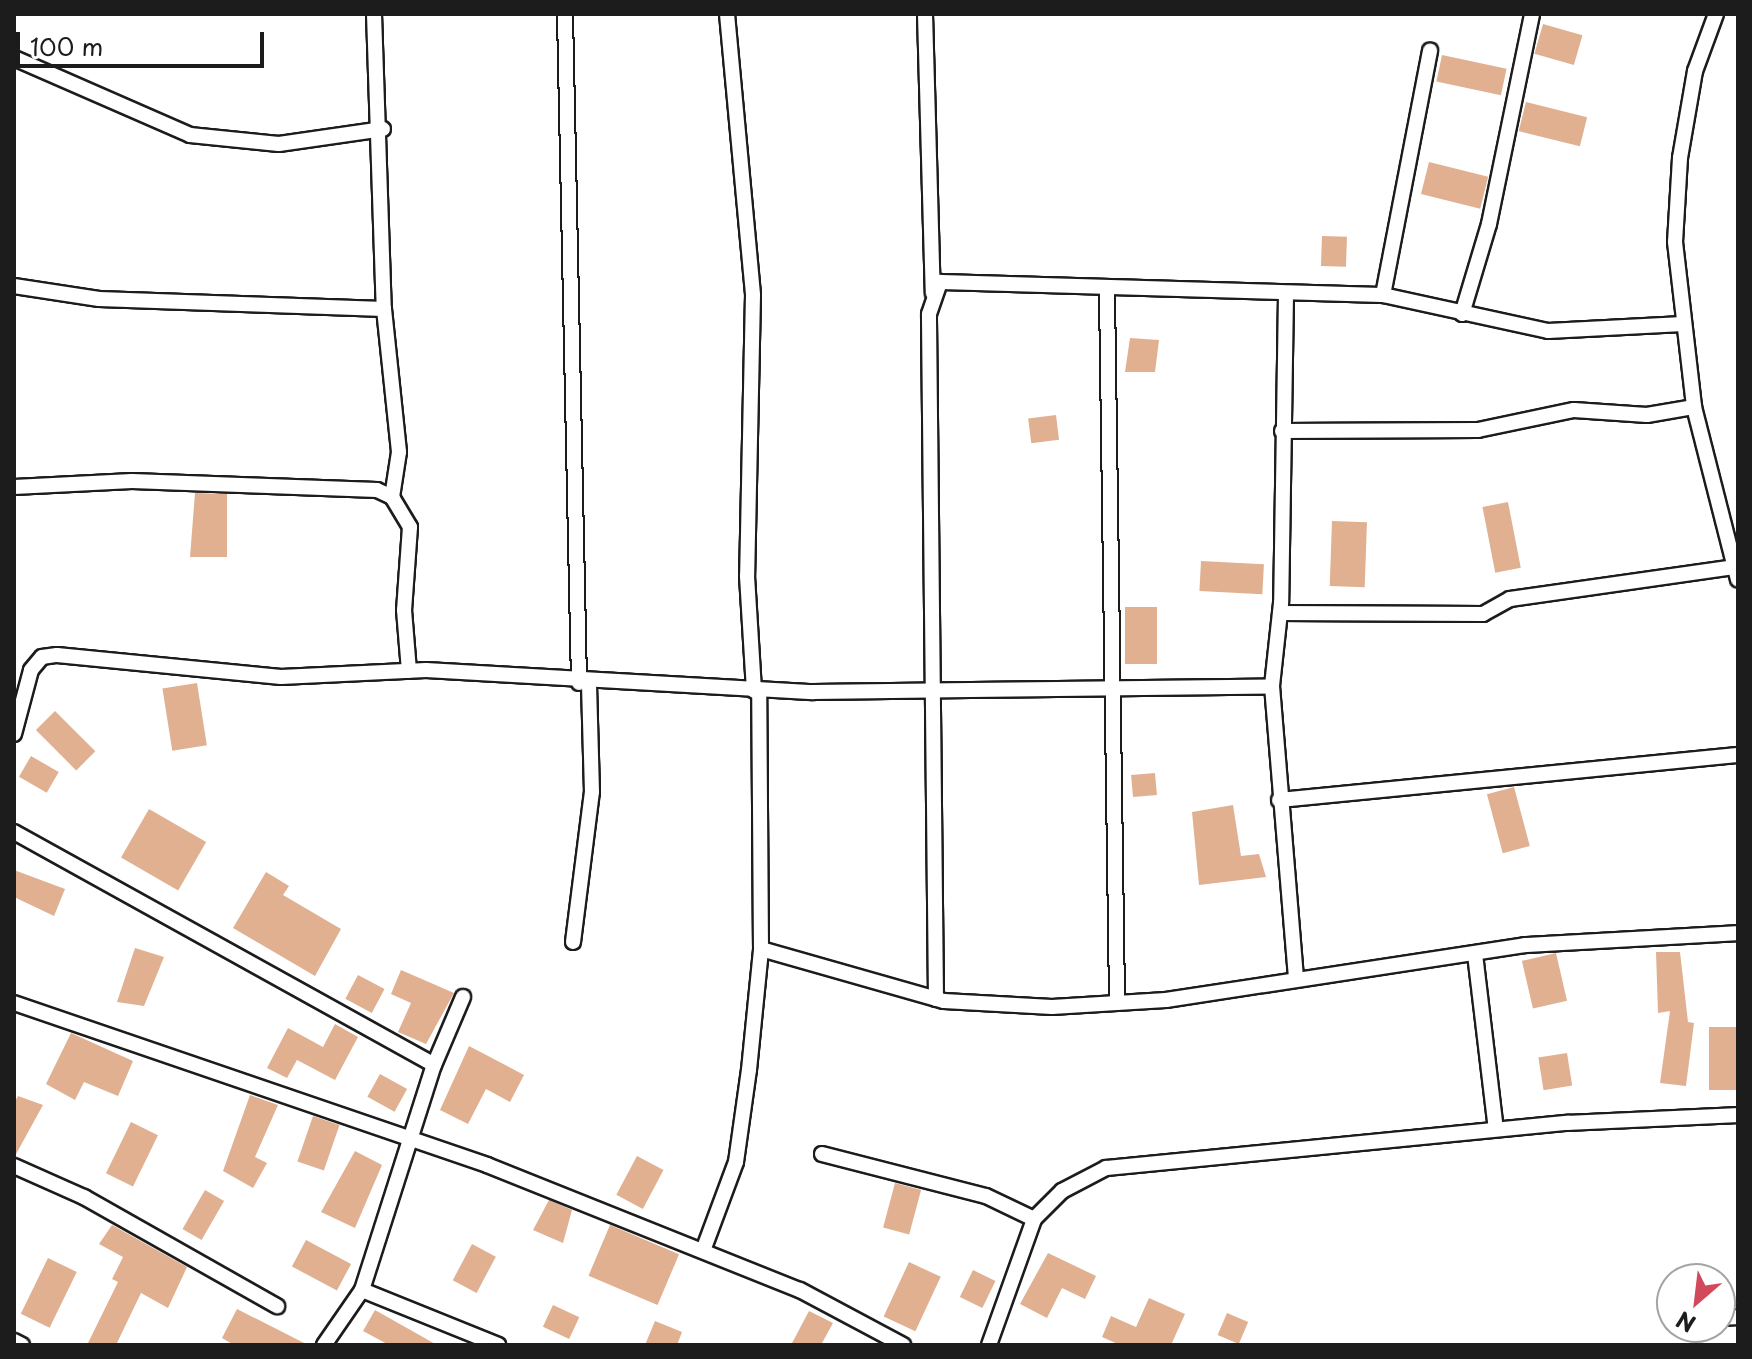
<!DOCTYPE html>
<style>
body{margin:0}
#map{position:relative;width:1752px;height:1359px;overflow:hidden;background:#fff;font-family:"Playpen Sans",sans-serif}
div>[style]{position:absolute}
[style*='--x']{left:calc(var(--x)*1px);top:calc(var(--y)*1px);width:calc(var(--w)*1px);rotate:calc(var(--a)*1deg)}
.building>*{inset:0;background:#e0b091;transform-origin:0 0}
.roads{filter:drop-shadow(2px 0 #1c1c1c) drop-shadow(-2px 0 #1c1c1c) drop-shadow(0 2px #1c1c1c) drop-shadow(0 -2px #1c1c1c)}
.minor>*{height:14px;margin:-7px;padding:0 7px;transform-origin:7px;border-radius:7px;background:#fff}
span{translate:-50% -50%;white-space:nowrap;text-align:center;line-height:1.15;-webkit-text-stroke:8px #fff;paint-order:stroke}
.frame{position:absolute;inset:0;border:16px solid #1c1c1c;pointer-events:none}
.north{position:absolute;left:1656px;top:1263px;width:80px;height:80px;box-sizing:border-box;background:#fff;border:2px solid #a4a4a4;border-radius:50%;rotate:208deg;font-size:22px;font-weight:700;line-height:32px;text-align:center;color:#1c1c1c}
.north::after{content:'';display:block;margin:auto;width:28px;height:36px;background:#d1495b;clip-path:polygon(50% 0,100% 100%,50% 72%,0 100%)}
.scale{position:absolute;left:16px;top:32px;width:248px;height:36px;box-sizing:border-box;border:4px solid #1c1c1c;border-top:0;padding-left:10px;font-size:24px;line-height:28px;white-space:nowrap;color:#1c1c1c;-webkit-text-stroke:6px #fff;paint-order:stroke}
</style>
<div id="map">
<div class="building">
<i style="left:1543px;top:24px;width:41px;height:31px;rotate:16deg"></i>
<i style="left:1442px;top:55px;width:66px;height:27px;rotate:12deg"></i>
<i style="left:1526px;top:102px;width:63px;height:30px;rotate:14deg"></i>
<i style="left:1429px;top:162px;width:61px;height:33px;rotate:14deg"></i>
<i style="left:1322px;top:236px;width:25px;height:30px;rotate:2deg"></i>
<i style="clip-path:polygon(1130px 338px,1159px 340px,1155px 372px,1125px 372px)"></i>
<i style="left:1056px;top:415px;width:25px;height:28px;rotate:83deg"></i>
<i style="clip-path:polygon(195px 493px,227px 494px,227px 557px,190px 557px)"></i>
<i style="left:1508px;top:502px;width:67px;height:26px;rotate:79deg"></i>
<i style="left:1332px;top:521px;width:35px;height:65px;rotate:2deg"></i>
<i style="left:1201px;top:561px;width:63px;height:30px;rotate:3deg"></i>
<i style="left:1157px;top:607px;width:57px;height:32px;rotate:90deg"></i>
<i style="left:197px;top:683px;width:63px;height:35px;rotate:81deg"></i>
<i style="left:55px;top:711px;width:57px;height:27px;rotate:45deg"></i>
<i style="left:31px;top:756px;width:32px;height:24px;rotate:30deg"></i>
<i style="left:1155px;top:773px;width:22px;height:24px;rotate:85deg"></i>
<i style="left:1514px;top:787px;width:61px;height:28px;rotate:75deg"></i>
<i style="clip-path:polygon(1233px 805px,1241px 856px,1259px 854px,1266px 877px,1199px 885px,1192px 812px)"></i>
<i style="left:149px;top:809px;width:66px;height:56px;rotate:30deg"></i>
<i style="clip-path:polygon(14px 870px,65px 889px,54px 916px,14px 897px)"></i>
<i style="clip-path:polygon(266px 872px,289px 886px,283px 895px,341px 929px,315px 976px,233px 928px)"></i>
<i style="clip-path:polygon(135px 948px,164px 957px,144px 1006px,117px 1002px)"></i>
<i style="clip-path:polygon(1656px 952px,1680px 952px,1688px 1022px,1694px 1023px,1686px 1086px,1660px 1083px,1670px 1011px,1658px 1013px)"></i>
<i style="left:1556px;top:953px;width:49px;height:35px;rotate:77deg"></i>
<i style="clip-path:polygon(401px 970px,454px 993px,426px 1044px,398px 1032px,411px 1003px,391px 994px)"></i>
<i style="left:358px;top:975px;width:30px;height:27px;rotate:28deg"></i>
<i style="clip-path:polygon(335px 1024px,358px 1037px,335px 1080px,297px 1060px,287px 1078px,267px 1068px,288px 1028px,323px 1047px)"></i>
<i style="left:1738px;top:1027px;width:63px;height:29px;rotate:90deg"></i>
<i style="clip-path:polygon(71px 1033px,133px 1061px,118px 1096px,84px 1082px,75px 1100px,46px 1084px)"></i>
<i style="clip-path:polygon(469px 1046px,524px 1075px,510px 1102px,486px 1089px,468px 1124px,440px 1110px)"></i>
<i style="left:1567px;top:1053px;width:33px;height:29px;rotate:81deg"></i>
<i style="left:380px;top:1074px;width:31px;height:26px;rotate:29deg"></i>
<i style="clip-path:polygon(250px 1095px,278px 1105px,255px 1157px,267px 1163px,253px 1188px,223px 1171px)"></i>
<i style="clip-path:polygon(18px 1096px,43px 1105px,15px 1156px,14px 1103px)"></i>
<i style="left:313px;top:1116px;width:28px;height:48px;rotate:19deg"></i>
<i style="left:131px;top:1122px;width:30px;height:57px;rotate:26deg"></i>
<i style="clip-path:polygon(355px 1151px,382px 1165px,355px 1228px,321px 1212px)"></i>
<i style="left:637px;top:1156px;width:30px;height:44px;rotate:28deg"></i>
<i style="left:895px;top:1183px;width:27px;height:46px;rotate:15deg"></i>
<i style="left:205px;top:1190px;width:22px;height:45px;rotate:30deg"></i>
<i style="clip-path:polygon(549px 1200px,572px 1210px,563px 1243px,533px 1230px)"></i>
<i style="clip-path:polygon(112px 1225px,187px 1267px,168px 1308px,141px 1293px,116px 1345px,87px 1345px,118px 1282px,112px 1279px,123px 1257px,99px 1244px)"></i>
<i style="left:610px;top:1225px;width:75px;height:55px;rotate:23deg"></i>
<i style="left:306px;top:1240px;width:51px;height:30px;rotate:28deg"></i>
<i style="left:472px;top:1244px;width:27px;height:41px;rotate:28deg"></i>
<i style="clip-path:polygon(1048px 1253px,1096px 1276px,1085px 1299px,1062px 1288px,1047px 1318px,1020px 1304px)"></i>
<i style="left:48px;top:1258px;width:32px;height:62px;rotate:26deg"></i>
<i style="left:909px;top:1262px;width:35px;height:60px;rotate:25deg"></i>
<i style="left:973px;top:1270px;width:25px;height:30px;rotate:26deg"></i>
<i style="clip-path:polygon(1149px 1298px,1185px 1314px,1171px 1345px,1120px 1345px,1102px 1337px,1111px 1316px,1136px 1327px)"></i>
<i style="left:553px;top:1305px;width:29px;height:24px;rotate:25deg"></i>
<i style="clip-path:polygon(237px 1309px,308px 1345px,234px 1345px,222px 1338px)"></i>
<i style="clip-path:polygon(375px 1310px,437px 1345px,389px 1345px,363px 1331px)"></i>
<i style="clip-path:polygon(809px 1311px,833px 1323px,821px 1345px,791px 1345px)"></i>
<i style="left:1227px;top:1313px;width:23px;height:24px;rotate:23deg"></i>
<i style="clip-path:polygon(655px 1321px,682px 1332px,677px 1345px,645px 1345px)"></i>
</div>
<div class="roads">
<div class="minor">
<i style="--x:374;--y:14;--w:295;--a:88.1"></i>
<i style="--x:384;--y:309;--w:144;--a:84"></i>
<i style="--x:399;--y:452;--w:46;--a:98.8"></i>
<i style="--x:565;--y:14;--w:669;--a:88.8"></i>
<i style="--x:727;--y:14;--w:282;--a:84.7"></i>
<i style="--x:753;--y:295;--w:281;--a:91.2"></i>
<i style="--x:747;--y:576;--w:115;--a:86.5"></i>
<i style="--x:925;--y:14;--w:279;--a:88.4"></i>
<i style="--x:1716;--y:14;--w:61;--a:110.2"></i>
<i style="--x:1695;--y:71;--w:88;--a:99.8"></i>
<i style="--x:1680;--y:158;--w:84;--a:93.4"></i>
<i style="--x:1675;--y:242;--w:166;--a:83.4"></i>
<i style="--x:1694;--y:407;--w:178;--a:75.7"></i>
<i style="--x:14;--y:58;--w:192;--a:23.6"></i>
<i style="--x:190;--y:135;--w:89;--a:5.8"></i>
<i style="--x:279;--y:144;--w:105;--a:-8.2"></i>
<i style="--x:14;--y:286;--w:86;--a:8.7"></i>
<i style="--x:99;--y:299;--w:285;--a:2"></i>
<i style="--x:1107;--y:292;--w:711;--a:89.19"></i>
<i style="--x:1286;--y:295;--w:308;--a:90.9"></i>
<i style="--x:1281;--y:603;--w:83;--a:96.2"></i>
<i style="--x:1272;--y:686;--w:294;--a:85.3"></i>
<i style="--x:1383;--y:295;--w:249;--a:-79.1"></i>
<i style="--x:1462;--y:314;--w:94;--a:-73.3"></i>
<i style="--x:1489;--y:224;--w:214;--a:-78.4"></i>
<i style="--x:1282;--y:431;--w:196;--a:-0.3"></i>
<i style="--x:1478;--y:430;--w:98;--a:-11.8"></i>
<i style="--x:1574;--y:410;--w:73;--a:3.9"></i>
<i style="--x:1647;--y:415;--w:48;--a:-9.7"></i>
<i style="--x:14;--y:487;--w:118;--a:-2.9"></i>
<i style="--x:132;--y:481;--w:245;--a:2.1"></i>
<i style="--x:377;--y:490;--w:17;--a:25"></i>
<i style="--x:392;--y:497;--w:35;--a:59"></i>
<i style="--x:410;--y:527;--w:83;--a:94.1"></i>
<i style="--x:404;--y:610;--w:61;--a:85.3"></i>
<i style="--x:1280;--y:613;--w:203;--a:0.3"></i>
<i style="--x:1483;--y:614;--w:31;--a:-29"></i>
<i style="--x:1510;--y:599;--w:226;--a:-8.1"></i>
<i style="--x:14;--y:734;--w:66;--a:-75.1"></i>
<i style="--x:31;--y:670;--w:17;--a:-50"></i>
<i style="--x:42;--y:657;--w:15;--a:-8"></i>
<i style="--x:57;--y:655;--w:225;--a:5.6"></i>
<i style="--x:281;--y:677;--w:145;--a:-2.8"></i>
<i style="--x:426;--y:670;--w:388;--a:3.3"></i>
<i style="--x:813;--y:692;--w:459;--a:-0.7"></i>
<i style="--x:1279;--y:800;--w:461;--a:-5.6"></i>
<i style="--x:14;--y:832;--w:480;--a:29"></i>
<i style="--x:573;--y:942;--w:151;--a:-82.8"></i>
<i style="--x:592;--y:792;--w:109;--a:-91.6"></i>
<i style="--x:761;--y:949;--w:190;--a:15.9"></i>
<i style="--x:944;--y:1001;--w:108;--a:3.2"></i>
<i style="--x:1052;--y:1007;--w:114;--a:-3.5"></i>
<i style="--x:1166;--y:1000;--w:363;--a:-8.7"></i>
<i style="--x:1525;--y:945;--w:213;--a:-3.2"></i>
<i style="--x:1475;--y:954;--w:176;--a:83.2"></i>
<i style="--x:936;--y:999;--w:685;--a:-90.59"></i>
<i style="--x:929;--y:314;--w:34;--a:-71"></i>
<i style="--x:940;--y:282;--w:443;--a:1.7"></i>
<i style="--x:1383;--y:295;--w:169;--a:12.3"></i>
<i style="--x:1548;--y:331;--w:135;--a:-3"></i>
<i style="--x:14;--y:1003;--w:500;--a:18.9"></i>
<i style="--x:487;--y:1165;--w:337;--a:21.8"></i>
<i style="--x:800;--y:1290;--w:117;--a:28.1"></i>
<i style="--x:822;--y:1154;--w:169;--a:14.4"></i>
<i style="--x:986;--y:1196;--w:53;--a:25.6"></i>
<i style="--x:14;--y:1166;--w:77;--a:23.9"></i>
<i style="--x:84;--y:1197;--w:222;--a:29.5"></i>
<i style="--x:704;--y:1248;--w:92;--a:-69.6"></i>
<i style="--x:736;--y:1162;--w:93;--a:-82"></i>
<i style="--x:749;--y:1070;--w:122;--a:-84.3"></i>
<i style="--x:761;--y:949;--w:258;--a:-90.4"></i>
<i style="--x:362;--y:1290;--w:147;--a:22"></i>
<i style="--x:1720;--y:1318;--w:18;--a:-3"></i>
<i style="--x:14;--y:1341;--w:9;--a:27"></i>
<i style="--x:324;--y:1345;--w:67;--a:-55.4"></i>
<i style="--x:362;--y:1290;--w:236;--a:-72.3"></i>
<i style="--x:434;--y:1065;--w:74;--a:-66.9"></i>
<i style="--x:989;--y:1345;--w:134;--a:-70.3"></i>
<i style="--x:1034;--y:1219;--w:40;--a:-45"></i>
<i style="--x:1062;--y:1191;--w:50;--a:-27.6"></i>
<i style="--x:1106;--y:1168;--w:464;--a:-5.6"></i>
<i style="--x:1568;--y:1123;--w:170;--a:-2.7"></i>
</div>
</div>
<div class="frame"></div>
<div class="north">N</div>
<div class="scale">100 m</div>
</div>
